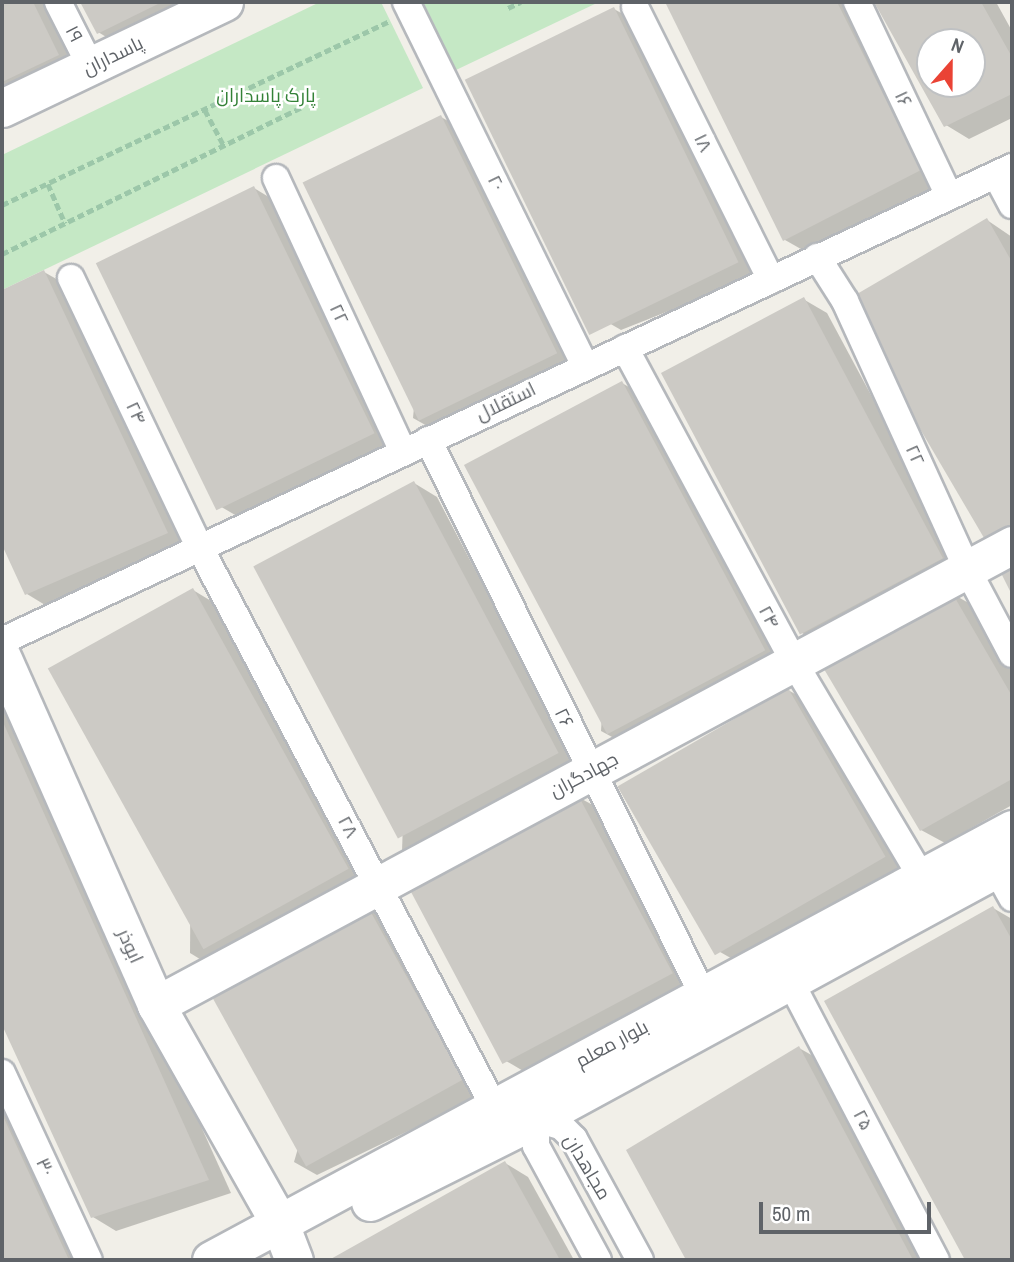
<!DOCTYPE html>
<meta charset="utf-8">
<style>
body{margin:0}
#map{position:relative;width:1014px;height:1262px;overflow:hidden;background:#f1efe8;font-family:"Archivo Narrow",Cairo,sans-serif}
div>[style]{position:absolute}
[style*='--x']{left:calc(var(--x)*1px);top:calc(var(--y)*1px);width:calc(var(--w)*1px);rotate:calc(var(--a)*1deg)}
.green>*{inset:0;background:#c5e8c5}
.shadow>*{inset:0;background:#0003}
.building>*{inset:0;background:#cccac5;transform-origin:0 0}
.path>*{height:4.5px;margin-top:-2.25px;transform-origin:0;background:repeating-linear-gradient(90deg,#9cc7a9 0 7px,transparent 0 10.5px)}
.roads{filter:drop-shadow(2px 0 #b5b8bc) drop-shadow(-2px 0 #b5b8bc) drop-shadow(0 2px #b5b8bc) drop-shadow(0 -2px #b5b8bc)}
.street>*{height:26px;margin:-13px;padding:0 13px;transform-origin:13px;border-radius:13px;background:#fff}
.secondary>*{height:37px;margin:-18.5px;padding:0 18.5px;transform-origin:18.5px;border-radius:18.5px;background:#fff}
span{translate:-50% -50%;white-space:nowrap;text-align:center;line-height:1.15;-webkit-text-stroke:5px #fff;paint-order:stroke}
.street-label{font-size:19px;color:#5f6368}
.park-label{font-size:19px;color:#348238}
.frame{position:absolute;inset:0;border:4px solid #5f6368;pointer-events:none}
.north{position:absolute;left:916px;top:28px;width:70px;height:70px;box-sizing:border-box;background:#fff;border:2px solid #bfc1c3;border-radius:50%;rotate:21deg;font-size:19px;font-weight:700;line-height:28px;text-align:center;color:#5f6368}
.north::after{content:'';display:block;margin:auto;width:24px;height:32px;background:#ea4335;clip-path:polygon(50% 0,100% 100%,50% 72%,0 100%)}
.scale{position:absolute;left:759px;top:1202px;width:172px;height:32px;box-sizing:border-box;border:4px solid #5f6368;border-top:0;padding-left:9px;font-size:21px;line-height:24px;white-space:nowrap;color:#5f6368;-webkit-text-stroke:5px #fff;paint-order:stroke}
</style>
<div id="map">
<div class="green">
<i style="clip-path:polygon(320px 2px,381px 2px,423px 88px,2px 290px,2px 155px)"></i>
<i style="clip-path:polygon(423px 2px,599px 2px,456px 70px)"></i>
</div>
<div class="shadow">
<i style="clip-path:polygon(2px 2px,49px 2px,81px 68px,2px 106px)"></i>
<i style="clip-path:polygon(82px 2px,212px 2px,121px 46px,98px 32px)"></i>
<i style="clip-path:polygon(667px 2px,853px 2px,943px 183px,808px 253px,785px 240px)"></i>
<i style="clip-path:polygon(evenodd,876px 2px,996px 2px,1012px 31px,1012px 118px,969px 139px,946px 125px,876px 2px,930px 42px,972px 42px,972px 84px,930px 84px,930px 42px)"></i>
<i style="clip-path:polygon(614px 9px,637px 22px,762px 274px,621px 330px,597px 316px)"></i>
<i style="clip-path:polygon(441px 117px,464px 130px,578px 368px,436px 431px,413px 418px)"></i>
<i style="clip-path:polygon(254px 188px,277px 202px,397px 446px,242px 519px,218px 505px)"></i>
<i style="clip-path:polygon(987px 220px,1012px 237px,1012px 555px)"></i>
<i style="clip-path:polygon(44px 272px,67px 285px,190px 547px,50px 608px,27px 594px,2px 541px,2px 292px)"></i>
<i style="clip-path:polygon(803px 299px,827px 313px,966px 572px,825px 646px,802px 633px)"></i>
<i style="clip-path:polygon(622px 383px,646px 397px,789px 663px,625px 744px,601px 731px)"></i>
<i style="clip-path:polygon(414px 483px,437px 497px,579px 768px,402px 852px)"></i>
<i style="clip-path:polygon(193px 590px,216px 604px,372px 881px,213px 967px,190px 953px)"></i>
<i style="clip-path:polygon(951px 593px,974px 606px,1012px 672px,1012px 805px,945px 843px,921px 830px)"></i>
<i style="clip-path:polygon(2px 684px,231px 1193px,116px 1231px,93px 1217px,2px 1021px)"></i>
<i style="clip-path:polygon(788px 690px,811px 703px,907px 871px,736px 961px,713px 948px)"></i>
<i style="clip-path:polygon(578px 797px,602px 810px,697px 986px,525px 1072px,501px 1058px)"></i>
<i style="clip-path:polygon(368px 908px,392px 922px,485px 1094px,317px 1175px,294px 1162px)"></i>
<i style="clip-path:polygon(993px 908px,1012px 919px,1012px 1260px,967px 1260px,826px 1001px)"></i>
<i style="clip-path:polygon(799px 1048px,822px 1061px,928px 1260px,688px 1260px,628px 1150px)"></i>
<i style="clip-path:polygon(2px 1079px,85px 1260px,2px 1260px)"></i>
<i style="clip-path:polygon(505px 1163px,528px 1177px,574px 1260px,333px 1260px)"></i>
</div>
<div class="building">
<i style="clip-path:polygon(2px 2px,33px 2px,59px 55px,2px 82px)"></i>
<i style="clip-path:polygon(80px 2px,162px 2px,97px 34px)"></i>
<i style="clip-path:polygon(665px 2px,837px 2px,921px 170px,783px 241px)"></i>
<i style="clip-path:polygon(evenodd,874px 2px,981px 2px,1012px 57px,1012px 94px,944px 127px,874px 2px,930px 42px,972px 42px,972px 84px,930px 84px,930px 42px)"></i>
<i style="left:614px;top:7px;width:284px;height:166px;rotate:64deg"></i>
<i style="left:441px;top:115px;width:265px;height:154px;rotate:64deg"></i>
<i style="left:254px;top:186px;width:275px;height:176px;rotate:64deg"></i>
<i style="clip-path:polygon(987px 218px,1012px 262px,1012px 529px,987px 543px,845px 301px)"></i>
<i style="clip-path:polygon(44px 270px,168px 533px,25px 595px,2px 545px,2px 290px)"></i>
<i style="left:804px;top:297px;width:296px;height:162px;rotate:62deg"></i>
<i style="left:622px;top:381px;width:305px;height:179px;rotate:62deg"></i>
<i style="left:414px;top:481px;width:308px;height:182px;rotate:62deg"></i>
<i style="clip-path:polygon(1012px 565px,1012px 595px,1000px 571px)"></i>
<i style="left:193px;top:588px;width:321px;height:166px;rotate:61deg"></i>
<i style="clip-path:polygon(951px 591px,1012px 696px,1012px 779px,920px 831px,821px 664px)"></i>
<i style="left:788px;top:688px;width:195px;height:197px;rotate:60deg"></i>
<i style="clip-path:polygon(2px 720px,209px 1180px,91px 1218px,2px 1025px)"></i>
<i style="left:578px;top:795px;width:202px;height:193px;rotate:62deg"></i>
<i style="clip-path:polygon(993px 906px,1012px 940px,1012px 1260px,965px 1260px,824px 1001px)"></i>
<i style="left:368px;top:907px;width:197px;height:180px;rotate:61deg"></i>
<i style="clip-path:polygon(799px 1046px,913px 1260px,686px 1260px,626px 1150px)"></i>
<i style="clip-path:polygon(2px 1114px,69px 1260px,2px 1260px)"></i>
<i style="clip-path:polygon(505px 1161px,560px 1260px,329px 1260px)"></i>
</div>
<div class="path">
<i style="--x:508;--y:8;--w:14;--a:-25"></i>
<i style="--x:205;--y:110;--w:40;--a:62"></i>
<i style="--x:48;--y:184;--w:43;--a:66.4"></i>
<i style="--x:2;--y:205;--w:429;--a:-25.4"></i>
<i style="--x:2;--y:254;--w:334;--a:-26.1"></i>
</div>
<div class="roads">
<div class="street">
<i style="--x:58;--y:2;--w:73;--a:63.1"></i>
<i style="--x:406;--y:2;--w:403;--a:63.8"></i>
<i style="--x:857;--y:2;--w:215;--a:64.6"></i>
<i style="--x:635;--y:7;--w:305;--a:63.5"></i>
<i style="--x:996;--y:175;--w:34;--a:62"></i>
<i style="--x:276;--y:178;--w:300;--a:65.1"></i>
<i style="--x:817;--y:257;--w:52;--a:57.5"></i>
<i style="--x:845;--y:301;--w:294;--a:65.5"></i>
<i style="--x:967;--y:569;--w:96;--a:62.1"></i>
<i style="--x:71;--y:278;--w:299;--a:64.5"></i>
<i style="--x:200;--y:548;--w:632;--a:62.26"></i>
<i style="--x:625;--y:348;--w:359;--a:61.7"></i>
<i style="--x:795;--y:664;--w:251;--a:59.3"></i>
<i style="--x:428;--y:440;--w:619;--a:63.64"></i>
<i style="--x:2;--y:641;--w:1116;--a:-25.14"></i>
<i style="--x:996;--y:869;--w:33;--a:61"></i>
<i style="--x:789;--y:979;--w:317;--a:62.4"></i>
<i style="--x:2;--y:1073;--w:206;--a:65.1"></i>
<i style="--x:536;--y:1119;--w:26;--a:16"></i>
<i style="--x:561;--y:1126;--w:18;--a:45"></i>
<i style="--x:574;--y:1139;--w:138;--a:61.4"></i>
<i style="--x:536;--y:1119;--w:27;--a:90"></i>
<i style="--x:536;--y:1146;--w:130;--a:61.5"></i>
</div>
<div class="secondary">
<i style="--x:2;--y:108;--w:246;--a:-25.5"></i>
<i style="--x:2;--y:657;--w:381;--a:66.1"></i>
<i style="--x:156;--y:1005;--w:252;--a:60.5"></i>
<i style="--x:280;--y:1224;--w:39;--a:69"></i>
<i style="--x:156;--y:1005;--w:972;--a:-28.25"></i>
<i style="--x:370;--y:1202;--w:186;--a:-26.6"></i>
<i style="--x:536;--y:1119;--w:542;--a:-28.55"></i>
<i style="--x:211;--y:1260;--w:910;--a:-28.28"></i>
</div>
</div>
<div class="street-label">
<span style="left:74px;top:34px;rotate:63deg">۱۹</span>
<span style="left:113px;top:56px;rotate:-26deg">پاسداران</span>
<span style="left:903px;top:99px;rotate:65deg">۱۶</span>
<span style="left:703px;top:143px;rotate:64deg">۱۸</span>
<span style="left:496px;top:183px;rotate:64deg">۲۰</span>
<span style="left:339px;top:314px;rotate:65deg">۲۲</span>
<span style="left:506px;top:402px;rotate:-26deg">استقلال</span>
<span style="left:136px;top:413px;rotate:65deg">۲۴</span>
<span style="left:915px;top:455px;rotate:66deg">۲۲</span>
<span style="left:769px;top:617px;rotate:62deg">۲۴</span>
<span style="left:564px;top:718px;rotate:64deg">۲۶</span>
<span style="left:584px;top:775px;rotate:-28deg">جهادگران</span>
<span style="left:348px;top:827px;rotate:62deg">۲۸</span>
<span style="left:130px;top:946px;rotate:66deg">ابوذر</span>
<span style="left:612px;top:1044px;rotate:-28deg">بلوار معلم</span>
<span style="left:863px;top:1120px;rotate:62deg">۲۵</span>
<span style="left:45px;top:1167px;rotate:65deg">۳۰</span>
<span style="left:587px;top:1167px;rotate:59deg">مجاهدان</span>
</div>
<div class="park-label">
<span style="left:266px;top:96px">پارک پاسداران</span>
</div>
<div class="frame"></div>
<div class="north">N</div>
<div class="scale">50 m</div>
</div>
